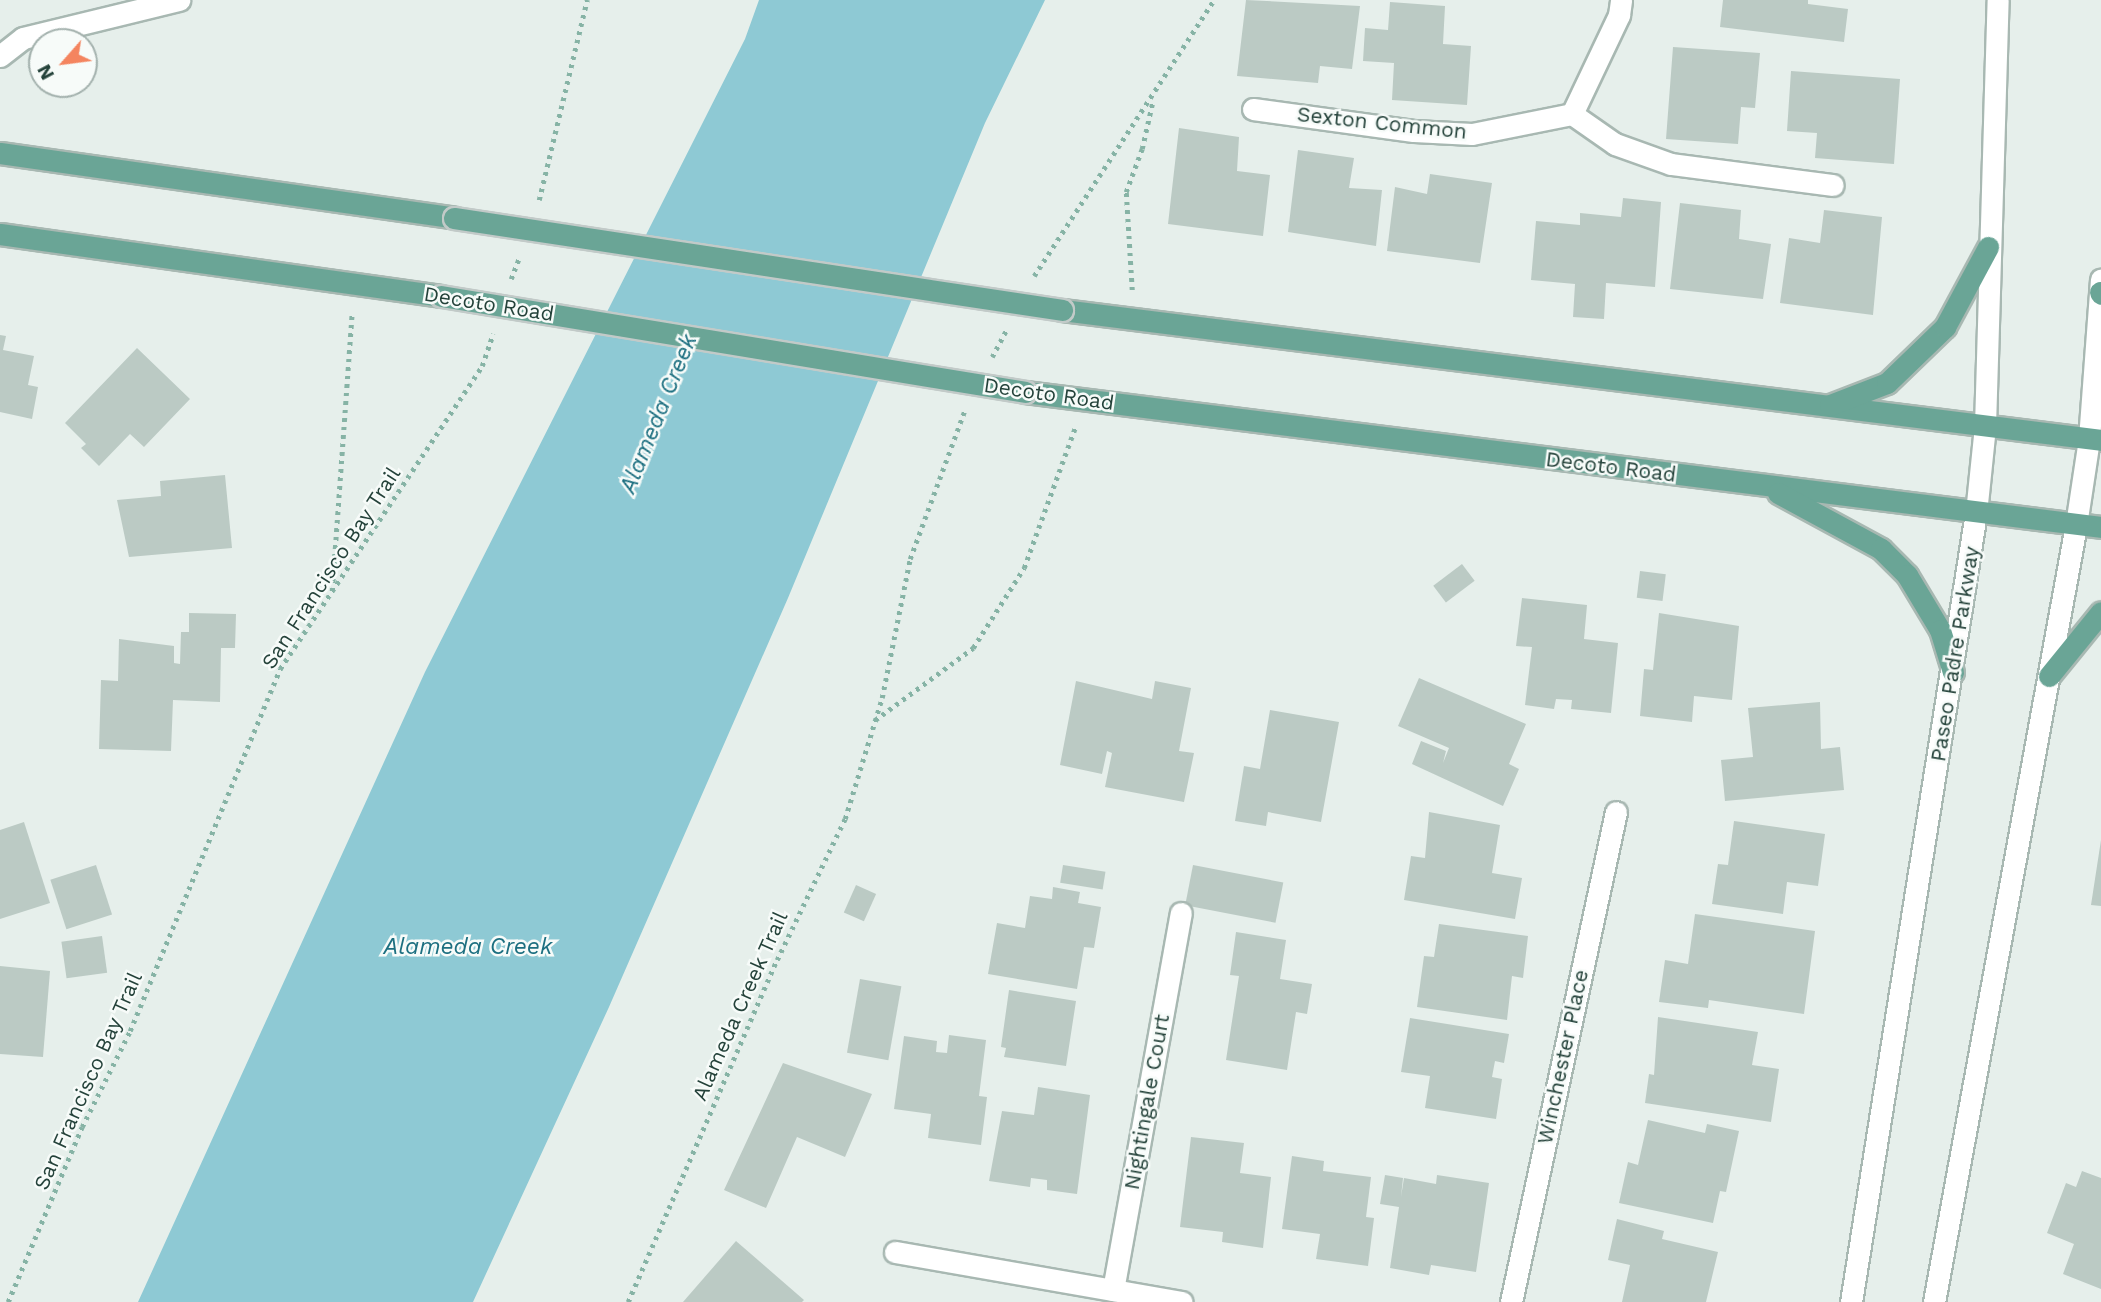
<!DOCTYPE html>
<style>
body{margin:0}
#map{position:relative;width:2101px;height:1302px;overflow:hidden;background:#e6efeb;font-family:"Work Sans",sans-serif}
div>[style]{position:absolute}
[style*='--x']{left:calc(var(--x)*1px);top:calc(var(--y)*1px);width:calc(var(--w)*1px);rotate:calc(var(--a)*1deg)}
.water>*{inset:0;background:#8ec9d4}
.building>*{inset:0;background:#bbcac4;transform-origin:0 0}
.path>*{height:4.5px;margin-top:-2.25px;transform-origin:0;background:repeating-linear-gradient(90deg,#86b3a5 0 3.5px,transparent 0 8.5px)}
.roads{filter:drop-shadow(2px 0 #a8b8b2) drop-shadow(-2px 0 #a8b8b2) drop-shadow(0 2px #a8b8b2) drop-shadow(0 -2px #a8b8b2)}
.service>*{height:21px;margin:-10.5px;padding:0 10.5px;transform-origin:10.5px;border-radius:10.5px;background:#fff}
.minor>*{height:21px;margin:-10.5px;padding:0 10.5px;transform-origin:10.5px;border-radius:10.5px;background:#fff}
.secondary>*{height:21px;margin:-10.5px;padding:0 10.5px;transform-origin:10.5px;border-radius:10.5px;background:#fff}
.primary>*{height:21px;margin:-10.5px;padding:0 10.5px;transform-origin:10.5px;border-radius:10.5px;background:#6aa596}
.bridges{filter:drop-shadow(2px 0 #c2cac8) drop-shadow(-2px 0 #c2cac8) drop-shadow(0 2px #c2cac8) drop-shadow(0 -2px #c2cac8)}
.primary-bridge>*{height:21px;margin:-10.5px;padding:0 10.5px;transform-origin:10.5px;border-radius:10.5px;background:#6aa596}
span{translate:-50% -50%;white-space:nowrap;text-align:center;line-height:1.15;-webkit-text-stroke:5px #f7fbf9;paint-order:stroke}
.street-label{font-size:21px;color:#24423a}
.water-label{font-size:23px;color:#1c6f80;font-style:italic}
.north{position:absolute;left:28px;top:28px;width:70px;height:70px;box-sizing:border-box;background:#f7fbf9;border:2px solid #a3b1ad;border-radius:50%;rotate:242deg;font-size:19px;font-weight:700;line-height:28px;text-align:center;color:#24423a}
.north::after{content:'';display:block;margin:auto;width:24px;height:32px;background:#f4845f;clip-path:polygon(50% 0,100% 100%,50% 72%,0 100%)}
</style>
<div id="map">
<div class="water">
<i style="clip-path:polygon(759px 0,1045px 0,985px 123px,788px 598px,609px 1007px,473px 1302px,138px 1302px,425px 672px,745px 39px)"></i>
</div>
<div class="building">
<i style="clip-path:polygon(1246px 0,1360px 6px,1352px 69px,1320px 66px,1318px 83px,1237px 76px)"></i>
<i style="clip-path:polygon(1723px 0,1808px 0,1808px 4px,1848px 9px,1844px 42px,1720px 27px)"></i>
<i style="clip-path:polygon(1390px 2px,1445px 6px,1443px 44px,1471px 46px,1467px 105px,1392px 100px,1394px 63px,1363px 61px,1365px 28px,1388px 30px)"></i>
<i style="clip-path:polygon(1673px 47px,1760px 53px,1755px 108px,1741px 107px,1738px 144px,1666px 139px)"></i>
<i style="clip-path:polygon(1791px 71px,1900px 79px,1894px 164px,1815px 158px,1817px 133px,1787px 131px)"></i>
<i style="clip-path:polygon(1179px 128px,1239px 137px,1237px 171px,1270px 175px,1263px 236px,1168px 224px)"></i>
<i style="clip-path:polygon(1298px 150px,1354px 158px,1349px 188px,1382px 190px,1376px 246px,1288px 232px)"></i>
<i style="clip-path:polygon(1430px 174px,1492px 183px,1480px 263px,1387px 251px,1395px 187px,1427px 194px)"></i>
<i style="clip-path:polygon(1623px 198px,1661px 202px,1655px 287px,1606px 283px,1604px 319px,1573px 317px,1575px 284px,1531px 280px,1536px 221px,1580px 225px,1580px 213px,1621px 217px)"></i>
<i style="clip-path:polygon(1680px 203px,1741px 210px,1739px 239px,1771px 244px,1763px 299px,1670px 289px)"></i>
<i style="clip-path:polygon(1824px 210px,1882px 217px,1873px 315px,1780px 303px,1789px 238px,1820px 243px)"></i>
<i style="clip-path:polygon(0 335px,6px 336px,3px 350px,34px 356px,28px 385px,38px 387px,32px 419px,0 412px)"></i>
<i style="clip-path:polygon(137px 348px,190px 399px,144px 447px,130px 434px,99px 466px,81px 448px,86px 444px,65px 423px)"></i>
<i style="clip-path:polygon(225px 475px,232px 548px,129px 557px,117px 500px,161px 496px,160px 481px)"></i>
<i style="left:1462px;top:564px;width:21px;height:36px;rotate:53deg"></i>
<i style="left:1640px;top:571px;width:26px;height:27px;rotate:7deg"></i>
<i style="clip-path:polygon(1522px 598px,1587px 605px,1584px 639px,1618px 643px,1611px 713px,1571px 709px,1572px 700px,1556px 699px,1554px 709px,1525px 705px,1532px 647px,1516px 646px)"></i>
<i style="clip-path:polygon(189px 613px,236px 614px,235px 648px,221px 648px,220px 702px,173px 700px,171px 751px,99px 749px,101px 680px,118px 681px,119px 639px,174px 646px,174px 663px,180px 664px,181px 632px,189px 632px)"></i>
<i style="clip-path:polygon(1659px 613px,1739px 626px,1732px 700px,1694px 696px,1692px 722px,1640px 716px,1644px 669px,1653px 670px)"></i>
<i style="clip-path:polygon(1419px 678px,1526px 724px,1509px 764px,1519px 769px,1503px 806px,1412px 764px,1421px 741px,1446px 751px,1443px 763px,1449px 748px,1398px 726px)"></i>
<i style="clip-path:polygon(1076px 681px,1152px 699px,1155px 681px,1191px 688px,1179px 751px,1194px 753px,1184px 802px,1105px 787px,1112px 753px,1107px 751px,1102px 774px,1060px 765px)"></i>
<i style="clip-path:polygon(1820px 702px,1821px 749px,1840px 747px,1844px 790px,1725px 801px,1721px 760px,1753px 757px,1748px 708px)"></i>
<i style="clip-path:polygon(1270px 710px,1339px 722px,1321px 822px,1268px 812px,1266px 826px,1235px 821px,1244px 766px,1260px 769px)"></i>
<i style="clip-path:polygon(1429px 812px,1500px 825px,1492px 873px,1522px 878px,1515px 919px,1404px 900px,1411px 856px,1425px 858px)"></i>
<i style="clip-path:polygon(1734px 821px,1825px 834px,1818px 886px,1787px 882px,1783px 914px,1712px 904px,1718px 864px,1728px 865px)"></i>
<i style="clip-path:polygon(24px 822px,50px 903px,0 919px,0 830px)"></i>
<i style="clip-path:polygon(2101px 840px,2101px 906px,2091px 905px)"></i>
<i style="left:96px;top:865px;width:52px;height:48px;rotate:72deg"></i>
<i style="left:1063px;top:865px;width:43px;height:18px;rotate:9deg"></i>
<i style="left:1193px;top:865px;width:92px;height:41px;rotate:11deg"></i>
<i style="left:856px;top:885px;width:22px;height:30px;rotate:24deg"></i>
<i style="clip-path:polygon(1053px 887px,1080px 892px,1078px 903px,1101px 907px,1094px 948px,1084px 947px,1077px 989px,988px 974px,997px 923px,1025px 928px,1030px 896px,1052px 899px)"></i>
<i style="clip-path:polygon(1695px 914px,1815px 931px,1804px 1014px,1709px 1000px,1708px 1008px,1659px 1002px,1665px 960px,1688px 964px)"></i>
<i style="clip-path:polygon(1439px 924px,1528px 936px,1523px 978px,1512px 976px,1507px 1020px,1417px 1007px,1424px 956px,1434px 957px)"></i>
<i style="clip-path:polygon(1236px 932px,1286px 940px,1280px 979px,1312px 984px,1307px 1014px,1296px 1012px,1287px 1070px,1226px 1060px,1239px 976px,1230px 975px)"></i>
<i style="left:102px;top:936px;width:37px;height:41px;rotate:82deg"></i>
<i style="clip-path:polygon(0 966px,50px 971px,43px 1057px,0 1054px)"></i>
<i style="left:860px;top:979px;width:42px;height:75px;rotate:10deg"></i>
<i style="clip-path:polygon(1009px 990px,1076px 1001px,1066px 1066px,1004px 1057px,1006px 1048px,1001px 1047px)"></i>
<i style="clip-path:polygon(1658px 1017px,1758px 1032px,1752px 1065px,1779px 1069px,1771px 1122px,1645px 1103px,1649px 1074px,1654px 1075px)"></i>
<i style="clip-path:polygon(1410px 1018px,1509px 1034px,1504px 1063px,1495px 1061px,1492px 1077px,1502px 1079px,1496px 1119px,1425px 1108px,1430px 1076px,1401px 1072px)"></i>
<i style="clip-path:polygon(949px 1035px,986px 1040px,979px 1096px,987px 1097px,981px 1145px,928px 1138px,931px 1114px,894px 1109px,904px 1036px,937px 1041px,936px 1052px,947px 1053px)"></i>
<i style="clip-path:polygon(783px 1063px,872px 1094px,845px 1157px,797px 1137px,766px 1208px,724px 1190px)"></i>
<i style="clip-path:polygon(1038px 1087px,1090px 1095px,1077px 1194px,1047px 1190px,1047px 1180px,1031px 1178px,1030px 1187px,989px 1181px,1002px 1111px,1034px 1115px)"></i>
<i style="clip-path:polygon(1648px 1120px,1705px 1133px,1707px 1124px,1739px 1131px,1726px 1192px,1720px 1191px,1713px 1223px,1619px 1203px,1628px 1162px,1638px 1165px)"></i>
<i style="clip-path:polygon(1191px 1137px,1244px 1143px,1240px 1173px,1271px 1177px,1263px 1248px,1222px 1242px,1223px 1232px,1180px 1227px)"></i>
<i style="clip-path:polygon(1292px 1156px,1324px 1161px,1323px 1171px,1371px 1177px,1366px 1217px,1374px 1218px,1368px 1266px,1316px 1259px,1320px 1234px,1282px 1229px)"></i>
<i style="clip-path:polygon(2082px 1171px,2101px 1178px,2101px 1289px,2063px 1274px,2074px 1244px,2047px 1233px,2066px 1183px,2076px 1187px)"></i>
<i style="clip-path:polygon(1385px 1175px,1403px 1178px,1401px 1197px,1404px 1178px,1436px 1184px,1437px 1175px,1489px 1183px,1476px 1272px,1431px 1265px,1429px 1275px,1390px 1268px,1399px 1207px,1380px 1204px)"></i>
<i style="clip-path:polygon(1617px 1219px,1664px 1231px,1662px 1239px,1718px 1252px,1706px 1302px,1622px 1302px,1630px 1265px,1608px 1260px)"></i>
<i style="clip-path:polygon(736px 1241px,804px 1300px,802px 1302px,683px 1302px)"></i>
</div>
<div class="path">
<i style="--x:539;--y:200;--w:206;--a:-76.5"></i>
<i style="--x:1034;--y:276;--w:330;--a:-56.9"></i>
<i style="--x:511;--y:279;--w:22;--a:-69"></i>
<i style="--x:1132;--y:290;--w:98;--a:-93.5"></i>
<i style="--x:1126;--y:192;--w:46;--a:-69.6"></i>
<i style="--x:1142;--y:149;--w:50;--a:-77.3"></i>
<i style="--x:992;--y:357;--w:30;--a:-62"></i>
<i style="--x:332;--y:591;--w:279;--a:-85.9"></i>
<i style="--x:875;--y:720;--w:122;--a:-36.3"></i>
<i style="--x:973;--y:648;--w:95;--a:-57.5"></i>
<i style="--x:1024;--y:568;--w:149;--a:-70"></i>
<i style="--x:8;--y:1302;--w:190;--a:-67.1"></i>
<i style="--x:82;--y:1127;--w:107;--a:-63.4"></i>
<i style="--x:130;--y:1031;--w:392;--a:-67.5"></i>
<i style="--x:280;--y:669;--w:364;--a:-56.3"></i>
<i style="--x:482;--y:366;--w:34;--a:-71"></i>
<i style="--x:628;--y:1302;--w:373;--a:-66.5"></i>
<i style="--x:777;--y:960;--w:157;--a:-64.3"></i>
<i style="--x:845;--y:819;--w:127;--a:-73"></i>
<i style="--x:882;--y:698;--w:142;--a:-78.6"></i>
<i style="--x:910;--y:559;--w:157;--a:-69.8"></i>
</div>
<div class="roads">
<div class="service">
<i style="--x:0;--y:56;--w:29;--a:-38"></i>
<i style="--x:23;--y:38;--w:161;--a:-13.7"></i>
</div>
<div class="minor">
<i style="--x:1253;--y:109;--w:162;--a:7.8"></i>
<i style="--x:1414;--y:131;--w:58;--a:3"></i>
<i style="--x:1472;--y:134;--w:102;--a:-11.3"></i>
<i style="--x:1572;--y:114;--w:52;--a:34.9"></i>
<i style="--x:1615;--y:144;--w:59;--a:19.7"></i>
<i style="--x:1671;--y:164;--w:163;--a:7.4"></i>
<i style="--x:1572;--y:114;--w:110;--a:-64.6"></i>
<i style="--x:1619;--y:15;--w:15;--a:-82"></i>
<i style="--x:895;--y:1252;--w:291;--a:9.9"></i>
<i style="--x:1113;--y:1290;--w:383;--a:-79.8"></i>
<i style="--x:1511;--y:1302;--w:501;--a:-77.91"></i>
</div>
<div class="secondary">
<i style="--x:1851;--y:1302;--w:799;--a:-81"></i>
<i style="--x:1976;--y:513;--w:87;--a:-84.1"></i>
<i style="--x:1985;--y:426;--w:426;--a:-88.3"></i>
<i style="--x:1934;--y:1302;--w:790;--a:-79.64"></i>
<i style="--x:2076;--y:525;--w:87;--a:-81.4"></i>
<i style="--x:2089;--y:439;--w:160;--a:-85.7"></i>
</div>
<div class="primary">
<i style="--x:0;--y:153;--w:459;--a:8.1"></i>
<i style="--x:0;--y:234;--w:445;--a:8"></i>
<i style="--x:2100;--y:292;--w:2;--a:63"></i>
<i style="--x:1062;--y:310;--w:1047;--a:7.13"></i>
<i style="--x:1025;--y:392;--w:1084;--a:7.15"></i>
<i style="--x:1830;--y:405;--w:61;--a:-21.1"></i>
<i style="--x:1887;--y:383;--w:81;--a:-44"></i>
<i style="--x:1945;--y:327;--w:91;--a:-61.7"></i>
<i style="--x:1778;--y:493;--w:117;--a:28.5"></i>
<i style="--x:1881;--y:549;--w:37;--a:45"></i>
<i style="--x:1907;--y:575;--w:64;--a:59"></i>
<i style="--x:1940;--y:630;--w:44;--a:72.8"></i>
<i style="--x:2049;--y:676;--w:82;--a:-50.9"></i>
</div>
</div>
<div class="bridges">
<div class="primary-bridge">
<i style="--x:454;--y:218;--w:615;--a:8.6"></i>
<i style="--x:441;--y:296;--w:592;--a:9.33"></i>
</div>
</div>
<div class="street-label">
<span style="left:1382px;top:123px;rotate:6deg">Sexton Common</span>
<span style="left:489px;top:304px;rotate:9deg">Decoto Road</span>
<span style="left:1049px;top:394px;rotate:8deg">Decoto Road</span>
<span style="left:1611px;top:467px;rotate:7deg">Decoto Road</span>
<span style="left:331px;top:568px;rotate:-57deg">San Francisco Bay Trail</span>
<span style="left:1955px;top:654px;rotate:-81deg">Paseo Padre Parkway</span>
<span style="left:740px;top:1006px;rotate:-66deg">Alameda Creek Trail</span>
<span style="left:1563px;top:1057px;rotate:-78deg">Winchester Place</span>
<span style="left:88px;top:1081px;rotate:-66deg">San Francisco Bay Trail</span>
<span style="left:1147px;top:1102px;rotate:-80deg">Nightingale Court</span>
</div>
<div class="water-label">
<span style="left:659px;top:414px;rotate:-68deg">Alameda Creek</span>
<span style="left:468px;top:947px">Alameda Creek</span>
</div>
<div class="north">N</div>
</div>
